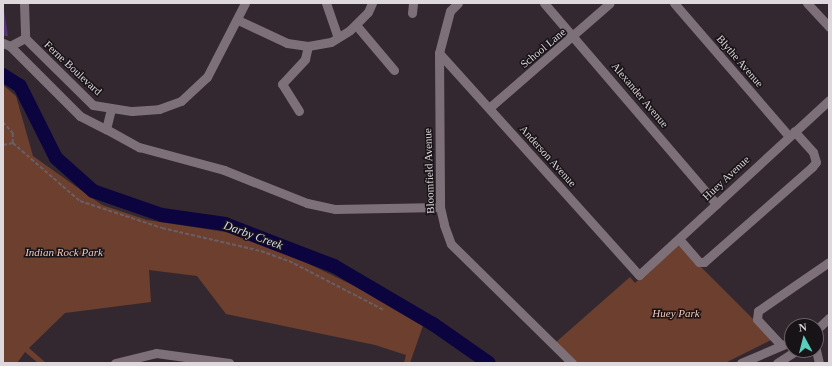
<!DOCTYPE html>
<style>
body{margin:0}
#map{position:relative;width:832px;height:366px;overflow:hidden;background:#332830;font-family:Georgia,serif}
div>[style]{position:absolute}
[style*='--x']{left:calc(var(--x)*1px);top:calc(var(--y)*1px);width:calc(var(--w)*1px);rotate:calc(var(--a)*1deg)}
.green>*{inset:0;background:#6d3f2e}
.river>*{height:14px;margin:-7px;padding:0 7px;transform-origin:7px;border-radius:7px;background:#0b043f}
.building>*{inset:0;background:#53336f}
.path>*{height:1.5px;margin-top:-0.75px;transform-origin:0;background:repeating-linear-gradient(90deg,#685e65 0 4px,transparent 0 6px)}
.minor>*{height:9px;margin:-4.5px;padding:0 4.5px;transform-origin:4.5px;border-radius:4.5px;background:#7d7078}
span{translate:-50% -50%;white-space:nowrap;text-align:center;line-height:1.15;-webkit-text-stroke:3px #181316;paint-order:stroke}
.street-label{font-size:11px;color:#ded7db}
.park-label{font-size:11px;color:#f4c9b9;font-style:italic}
.water-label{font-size:12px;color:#d7dbee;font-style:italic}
.frame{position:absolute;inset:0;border:4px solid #ded7db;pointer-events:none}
.north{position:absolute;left:784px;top:318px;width:40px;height:40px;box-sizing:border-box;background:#181316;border:1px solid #676165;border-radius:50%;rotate:353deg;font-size:11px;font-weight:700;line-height:16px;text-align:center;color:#ded7db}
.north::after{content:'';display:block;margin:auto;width:14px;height:18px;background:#5acebd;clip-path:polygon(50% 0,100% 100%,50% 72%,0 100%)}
</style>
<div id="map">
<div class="green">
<i style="clip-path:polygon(3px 85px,16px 96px,33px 156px,102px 205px,147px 220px,251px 236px,425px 320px,410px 363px,404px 363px,406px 355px,375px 345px,226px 314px,197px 276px,149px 270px,151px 302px,65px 313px,29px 348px,46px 363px,38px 363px,25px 352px,17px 363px,3px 363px)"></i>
<i style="clip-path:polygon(678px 244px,773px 339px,725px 363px,573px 363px,555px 343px,630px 277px,635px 283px)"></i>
</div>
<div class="river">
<i style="--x:3;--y:75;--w:20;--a:33"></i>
<i style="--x:20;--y:86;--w:80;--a:63.4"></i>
<i style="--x:56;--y:158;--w:50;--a:41.7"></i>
<i style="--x:93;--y:191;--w:73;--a:19.2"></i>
<i style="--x:162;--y:215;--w:64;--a:8.1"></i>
<i style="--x:225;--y:224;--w:117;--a:21.1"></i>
<i style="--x:334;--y:266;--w:115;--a:30.4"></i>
<i style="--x:433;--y:324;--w:68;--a:34.9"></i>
</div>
<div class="building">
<i style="clip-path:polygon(3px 3px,8px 36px,3px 36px)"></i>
</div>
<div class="path">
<i style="--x:3;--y:122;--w:15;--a:48"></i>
<i style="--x:13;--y:133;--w:10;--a:90"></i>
<i style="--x:3;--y:145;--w:10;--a:-11"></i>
<i style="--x:13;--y:143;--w:89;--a:40.9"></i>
<i style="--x:80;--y:201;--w:86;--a:18.2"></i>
<i style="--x:162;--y:228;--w:102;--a:13.1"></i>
<i style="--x:261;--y:251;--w:30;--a:20"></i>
<i style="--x:289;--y:261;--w:107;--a:27.3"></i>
</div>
<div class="minor">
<i style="--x:24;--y:3;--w:35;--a:88"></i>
<i style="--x:326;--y:3;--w:36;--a:71"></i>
<i style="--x:458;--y:3;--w:11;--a:135"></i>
<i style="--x:450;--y:11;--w:43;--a:104.7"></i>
<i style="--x:439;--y:53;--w:154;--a:89.6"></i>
<i style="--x:440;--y:207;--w:18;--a:77"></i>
<i style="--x:444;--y:225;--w:20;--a:70"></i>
<i style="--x:451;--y:244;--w:170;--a:44.5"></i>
<i style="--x:544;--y:3;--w:265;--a:49.4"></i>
<i style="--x:674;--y:3;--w:174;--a:49.2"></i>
<i style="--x:807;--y:3;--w:33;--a:47"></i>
<i style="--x:412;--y:13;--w:10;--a:-84"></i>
<i style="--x:238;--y:20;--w:54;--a:25.1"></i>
<i style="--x:287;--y:43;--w:21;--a:8"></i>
<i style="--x:308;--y:46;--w:23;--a:-10"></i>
<i style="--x:331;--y:42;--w:22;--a:-32"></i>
<i style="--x:350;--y:30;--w:25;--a:-45"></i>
<i style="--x:368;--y:12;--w:10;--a:-66"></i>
<i style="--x:356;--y:25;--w:59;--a:49.8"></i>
<i style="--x:3;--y:43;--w:8;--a:23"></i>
<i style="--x:10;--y:46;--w:17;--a:-28"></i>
<i style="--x:25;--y:38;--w:95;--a:44.6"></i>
<i style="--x:93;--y:105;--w:39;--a:9"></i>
<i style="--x:132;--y:111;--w:27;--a:-4"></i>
<i style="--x:159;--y:109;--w:23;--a:-20"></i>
<i style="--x:181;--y:101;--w:35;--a:-43"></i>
<i style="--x:207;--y:77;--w:83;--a:-62.8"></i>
<i style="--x:10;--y:46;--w:99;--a:45"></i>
<i style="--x:80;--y:116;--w:29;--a:27"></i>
<i style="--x:106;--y:129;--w:21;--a:-76"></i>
<i style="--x:439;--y:53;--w:299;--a:48"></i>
<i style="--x:639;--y:275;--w:258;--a:-42.6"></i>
<i style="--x:489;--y:108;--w:160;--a:-41"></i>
<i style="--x:299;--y:111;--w:32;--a:-122"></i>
<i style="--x:282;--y:84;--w:34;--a:-47"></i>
<i style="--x:305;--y:59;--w:13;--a:-77"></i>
<i style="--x:106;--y:129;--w:38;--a:29"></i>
<i style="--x:139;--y:147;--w:88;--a:15.1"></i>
<i style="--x:224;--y:170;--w:89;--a:21.7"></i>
<i style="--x:307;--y:203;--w:29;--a:12"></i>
<i style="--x:335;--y:209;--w:105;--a:-1.1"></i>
<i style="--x:679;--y:239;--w:30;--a:49"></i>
<i style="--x:699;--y:262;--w:5;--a:0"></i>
<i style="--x:704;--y:262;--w:144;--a:-41.3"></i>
<i style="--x:812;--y:167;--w:6;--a:-51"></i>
<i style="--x:816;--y:162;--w:10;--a:-107"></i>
<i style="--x:813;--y:152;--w:28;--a:-132"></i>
<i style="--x:816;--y:330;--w:18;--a:-43"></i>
<i style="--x:781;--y:345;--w:35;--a:-133"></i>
<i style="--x:757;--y:319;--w:8;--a:-83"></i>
<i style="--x:758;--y:311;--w:86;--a:-34.6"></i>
<i style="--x:816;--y:350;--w:13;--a:77"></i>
<i style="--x:115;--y:363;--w:42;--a:-13.7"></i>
<i style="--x:156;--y:353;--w:74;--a:7.8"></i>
<i style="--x:741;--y:363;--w:56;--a:-23.3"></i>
<i style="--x:777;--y:363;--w:24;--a:-33"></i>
</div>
<div class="street-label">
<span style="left:543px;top:48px;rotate:-40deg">School Lane</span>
<span style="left:740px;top:61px;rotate:49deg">Blythe Avenue</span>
<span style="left:73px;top:68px;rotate:43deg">Ferne Boulevard</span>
<span style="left:640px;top:95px;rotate:50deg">Alexander Avenue</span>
<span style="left:548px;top:156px;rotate:48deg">Anderson Avenue</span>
<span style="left:429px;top:171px;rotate:-92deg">Bloomfield Avenue</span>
<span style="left:726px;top:178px;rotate:-43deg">Huey Avenue</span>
</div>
<div class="park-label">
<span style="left:64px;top:252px">Indian Rock Park</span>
<span style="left:676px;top:313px">Huey Park</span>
</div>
<div class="water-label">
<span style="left:253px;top:236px;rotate:20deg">Darby Creek</span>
</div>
<div class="frame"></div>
<div class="north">N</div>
</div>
